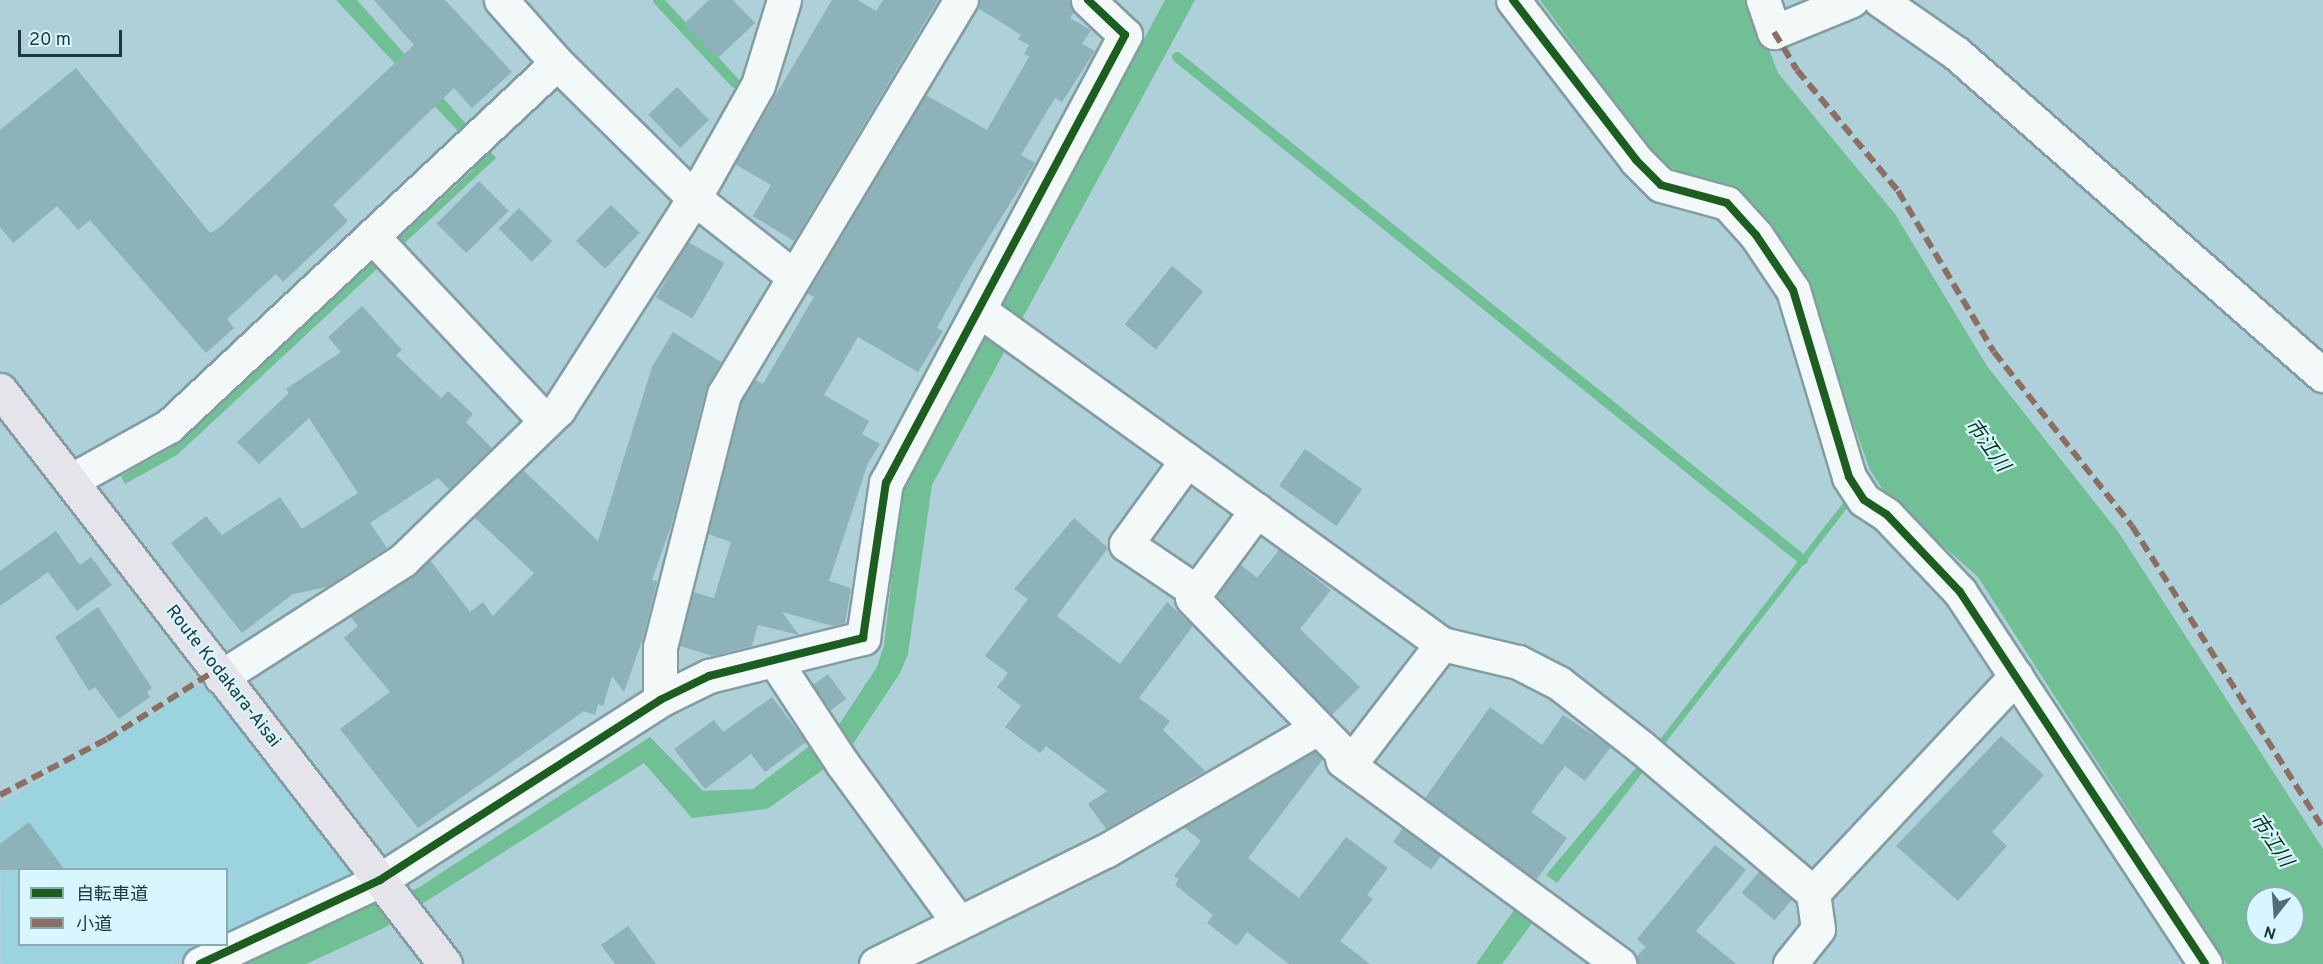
<!DOCTYPE html>
<meta charset="utf-8">
<style>
body{margin:0}
#map{position:relative;width:2323px;height:964px;overflow:hidden;background:#aed0d8;font-family:Overpass,"Noto Sans JP",sans-serif}
div>[style]{position:absolute}
[style*='--x']{left:calc(var(--x)*1px);top:calc(var(--y)*1px);width:calc(var(--w)*1px);rotate:calc(var(--a)*1deg)}
.built>*{inset:0;background:#9bd3df}
.water>*{inset:0;background:#71bf94}
.stream>*{height:10px;margin:-5px;padding:0 5px;transform-origin:5px;border-radius:5px;background:#71bf94}
.building>*{inset:0;background:#8db2ba;transform-origin:0 0}
.roads{filter:drop-shadow(2px 0 #839da3) drop-shadow(-2px 0 #839da3) drop-shadow(0 2px #839da3) drop-shadow(0 -2px #839da3)}
.minor>*{height:33px;margin:-16.5px;padding:0 16.5px;transform-origin:16.5px;border-radius:16.5px;background:#f3f8f9}
.major>*{height:33px;margin:-16.5px;padding:0 16.5px;transform-origin:16.5px;border-radius:16.5px;background:#e4e4ea}
.quiet>*{height:6px;margin-top:-3px;transform-origin:0;background:repeating-linear-gradient(90deg,#8d6e63 0 12px,transparent 0 18px)}
.cycleway>*{height:8px;margin:-4px;padding:0 4px;transform-origin:4px;border-radius:4px;background:#1b5e20}
span{translate:-50% -50%;white-space:nowrap;text-align:center;line-height:1.15;-webkit-text-stroke:4.5px #d8f6fd;paint-order:stroke}
.street-label{font-size:18px;color:#1f383e}
.water-label{font-size:20px;color:#0b341b;font-style:italic}
.legend{position:absolute;left:18px;top:868px;width:210px;height:78px;box-sizing:border-box;background:#d8f6fd;border:2px solid #8eaab1;margin:0;padding:8px 10px;list-style:none;font-size:18px;color:#1f383e}
.legend li{display:flex;align-items:center;gap:12px;height:30px}
.legend b{width:30px;border:2px solid #8eaab1}
.north{position:absolute;left:2245px;top:886px;width:60px;height:60px;box-sizing:border-box;background:#d8f6fd;border:2px solid #8eaab1;border-radius:50%;rotate:197deg;font-size:16px;font-weight:700;line-height:24px;text-align:center;color:#1f383e}
.north::after{content:'';display:block;margin:auto;width:21px;height:27px;background:#516d74;clip-path:polygon(50% 0,100% 100%,50% 72%,0 100%)}
.scale{position:absolute;left:18px;top:30px;width:104px;height:27px;box-sizing:border-box;border:3px solid #1f383e;border-top:0;padding-left:8px;font-size:18px;line-height:21px;white-space:nowrap;color:#1f383e;-webkit-text-stroke:4px #d8f6fd;paint-order:stroke}
</style>
<div id="map">
<div class="built">
<i style="clip-path:polygon(195px 687px,208px 687px,352px 871px,346px 881px,227px 937px,226px 870px,20px 870px,20px 944px,211px 945px,169px 964px,2px 964px,0 805px)"></i>
</div>
<div class="water">
<i style="clip-path:polygon(336px 0,357px 0,496px 158px,177px 455px,125px 484px,121px 476px,171px 448px,476px 167px,456px 129px)"></i>
<i style="clip-path:polygon(1165px 0,1195px 0,932px 485px,908px 654px,900px 673px,847px 753px,767px 809px,692px 818px,644px 763px,384px 928px,306px 964px,230px 964px,357px 905px,377px 904px,418px 888px,650px 737px,703px 791px,753px 789px,840px 723px,877px 667px,884px 646px,902px 488px)"></i>
<i style="clip-path:polygon(evenodd,1540px 0,1750px 0,1778px 73px,1895px 214px,1987px 366px,2119px 533px,2323px 849px,2323px 964px,2227px 964px,1978px 577px,1887px 496px,1870px 470px,1806px 289px,1683px 175px,1654px 156px,1540px 0,2257px 898px,2293px 898px,2293px 934px,2257px 934px,2257px 898px)"></i>
<i style="clip-path:polygon(1843px 503px,1848px 507px,1557px 883px,1546px 875px,1662px 737px)"></i>
<i style="clip-path:polygon(1516px 907px,1535px 919px,1502px 964px,1476px 964px)"></i>
</div>
<div class="stream">
<i style="--x:658;--y:0;--w:113;--a:47.1"></i>
<i style="--x:1177;--y:57;--w:803;--a:38.78"></i>
</div>
<div class="building">
<i style="clip-path:polygon(374px 0,445px 0,512px 72px,472px 108px,454px 88px,333px 205px,348px 221px,283px 282px,276px 274px,227px 319px,234px 328px,206px 353px,90px 220px,78px 230px,57px 206px,13px 243px,0 227px,0 130px,76px 68px,210px 233px,219px 228px,414px 45px)"></i>
<i style="clip-path:polygon(709px 0,733px 0,755px 23px,718px 58px,684px 24px)"></i>
<i style="clip-path:polygon(832px 0,858px 0,876px 11px,883px 0,938px 0,794px 241px,753px 216px,771px 185px,735px 164px)"></i>
<i style="clip-path:polygon(980px 0,1070px 0,1074px 12px,1070px 18px,1091px 30px,1082px 44px,1095px 51px,1062px 102px,1055px 98px,1021px 155px,1035px 163px,968px 271px,937px 328px,943px 331px,918px 372px,858px 337px,824px 395px,869px 421px,862px 434px,880px 444px,868px 463px,829px 581px,851px 588px,845px 623px,833px 626px,782px 612px,799px 635px,758px 625px,752px 646px,713px 656px,680px 646px,693px 592px,714px 598px,731px 542px,708px 534px,741px 401px,755px 380px,763px 384px,814px 297px,807px 293px,926px 95px,987px 130px,1029px 57px,1024px 54px,1029px 45px,1018px 39px,1021px 35px,978px 8px)"></i>
<i style="left:677px;top:87px;width:46px;height:40px;rotate:46deg"></i>
<i style="left:479px;top:181px;width:42px;height:60px;rotate:45deg"></i>
<i style="left:611px;top:205px;width:40px;height:50px;rotate:44deg"></i>
<i style="left:519px;top:208px;width:47px;height:29px;rotate:45deg"></i>
<i style="left:688px;top:242px;width:42px;height:64px;rotate:30deg"></i>
<i style="left:1172px;top:266px;width:40px;height:75px;rotate:39deg"></i>
<i style="clip-path:polygon(362px 306px,402px 350px,396px 355px,441px 398px,448px 391px,473px 414px,466px 422px,492px 448px,449px 489px,438px 478px,370px 523px,387px 548px,327px 587px,293px 594px,242px 633px,171px 543px,206px 516px,222px 535px,280px 497px,302px 529px,358px 493px,309px 418px,259px 464px,237px 442px,289px 393px,286px 389px,341px 352px,328px 337px)"></i>
<i style="clip-path:polygon(673px 332px,721px 362px,706px 389px,672px 523px,652px 580px,657px 581px,644px 635px,624px 692px,612px 676px,603px 706px,598px 704px,595px 715px,584px 711px,418px 828px,340px 729px,390px 692px,344px 638px,358px 626px,350px 616px,430px 560px,470px 612px,483px 602px,493px 616px,534px 573px,474px 517px,523px 470px,598px 541px,652px 367px)"></i>
<i style="left:1305px;top:449px;width:70px;height:45px;rotate:35deg"></i>
<i style="clip-path:polygon(1074px 518px,1108px 548px,1057px 616px,1120px 664px,1167px 602px,1193px 626px,1139px 698px,1170px 721px,1163px 730px,1205px 771px,1106px 829px,1088px 804px,1107px 791px,1046px 746px,1040px 753px,1005px 727px,1021px 706px,997px 687px,1008px 673px,985px 656px,1028px 599px,1014px 589px)"></i>
<i style="clip-path:polygon(56px 531px,80px 565px,91px 557px,112px 585px,77px 611px,48px 572px,0 606px,0 571px)"></i>
<i style="clip-path:polygon(1279px 550px,1331px 590px,1300px 629px,1360px 687px,1332px 715px,1217px 596px,1240px 564px,1257px 578px)"></i>
<i style="clip-path:polygon(98px 607px,152px 688px,147px 692px,150px 697px,119px 719px,95px 687px,89px 691px,55px 637px)"></i>
<i style="left:828px;top:674px;width:31px;height:19px;rotate:54deg"></i>
<i style="clip-path:polygon(772px 697px,806px 742px,765px 772px,751px 754px,705px 789px,674px 749px,714px 720px,723px 732px)"></i>
<i style="clip-path:polygon(1490px 707px,1542px 745px,1563px 715px,1611px 747px,1585px 781px,1565px 766px,1531px 812px,1567px 838px,1536px 880px,1425px 798px)"></i>
<i style="clip-path:polygon(2001px 736px,2044px 775px,1992px 832px,2007px 846px,1958px 901px,1896px 846px)"></i>
<i style="clip-path:polygon(1315px 751px,1323px 759px,1248px 858px,1299px 898px,1346px 837px,1388px 868px,1367px 895px,1373px 899px,1340px 941px,1370px 964px,1289px 964px,1247px 932px,1237px 946px,1207px 923px,1213px 915px,1175px 885px,1179px 879px,1174px 876px,1201px 841px,1184px 827px)"></i>
<i style="clip-path:polygon(29px 822px,65px 870px,0 870px,0 844px)"></i>
<i style="left:1403px;top:828px;width:47px;height:17px;rotate:36deg"></i>
<i style="clip-path:polygon(1715px 845px,1746px 870px,1696px 931px,1736px 964px,1637px 964px,1636px 957px,1646px 947px,1637px 939px)"></i>
<i style="left:1759px;top:872px;width:43px;height:27px;rotate:40deg"></i>
<i style="clip-path:polygon(628px 926px,656px 964px,615px 964px,601px 945px)"></i>
</div>
<div class="roads">
<div class="minor">
<i style="--x:501;--y:0;--w:84;--a:48.4"></i>
<i style="--x:557;--y:63;--w:192;--a:44.6"></i>
<i style="--x:694;--y:198;--w:126;--a:38.2"></i>
<i style="--x:1513;--y:0;--w:202;--a:52.4"></i>
<i style="--x:1636;--y:160;--w:35;--a:45"></i>
<i style="--x:1661;--y:185;--w:68;--a:15.3"></i>
<i style="--x:1727;--y:203;--w:43;--a:47.8"></i>
<i style="--x:1756;--y:235;--w:66;--a:56.1"></i>
<i style="--x:1793;--y:290;--w:195;--a:73.3"></i>
<i style="--x:1849;--y:477;--w:27;--a:57"></i>
<i style="--x:1864;--y:500;--w:27;--a:33"></i>
<i style="--x:1887;--y:515;--w:106;--a:46.5"></i>
<i style="--x:1960;--y:592;--w:445;--a:56.6"></i>
<i style="--x:1763;--y:0;--w:34;--a:71"></i>
<i style="--x:1774;--y:32;--w:84;--a:-22.3"></i>
<i style="--x:1880;--y:0;--w:93;--a:34.9"></i>
<i style="--x:1956;--y:53;--w:488;--a:41.3"></i>
<i style="--x:372;--y:236;--w:254;--a:46.8"></i>
<i style="--x:979;--y:310;--w:571;--a:35.81"></i>
<i style="--x:1442;--y:644;--w:78;--a:13.3"></i>
<i style="--x:1518;--y:662;--w:46;--a:27.1"></i>
<i style="--x:1559;--y:683;--w:104;--a:38"></i>
<i style="--x:1641;--y:747;--w:226;--a:40.3"></i>
<i style="--x:1813;--y:893;--w:36;--a:82"></i>
<i style="--x:1818;--y:929;--w:45;--a:128.7"></i>
<i style="--x:1187;--y:460;--w:104;--a:126"></i>
<i style="--x:1126;--y:544;--w:86;--a:34.1"></i>
<i style="--x:72;--y:480;--w:111;--a:-29.1"></i>
<i style="--x:169;--y:426;--w:531;--a:-43.09"></i>
<i style="--x:1257;--y:510;--w:109;--a:126.5"></i>
<i style="--x:1192;--y:598;--w:212;--a:45.8"></i>
<i style="--x:1340;--y:750;--w:11;--a:75"></i>
<i style="--x:1343;--y:761;--w:343;--a:36.3"></i>
<i style="--x:775;--y:661;--w:122;--a:56.7"></i>
<i style="--x:842;--y:763;--w:198;--a:53.8"></i>
<i style="--x:221;--y:677;--w:216;--a:-32.7"></i>
<i style="--x:403;--y:560;--w:216;--a:-44.1"></i>
<i style="--x:558;--y:410;--w:252;--a:-57.3"></i>
<i style="--x:694;--y:198;--w:130;--a:-60.5"></i>
<i style="--x:758;--y:85;--w:89;--a:-73"></i>
<i style="--x:660;--y:700;--w:53;--a:-90"></i>
<i style="--x:660;--y:647;--w:261;--a:-75.8"></i>
<i style="--x:724;--y:394;--w:460;--a:-59"></i>
<i style="--x:1349;--y:765;--w:153;--a:-52.5"></i>
<i style="--x:1813;--y:893;--w:297;--a:-46.9"></i>
<i style="--x:200;--y:964;--w:199;--a:-25"></i>
<i style="--x:380;--y:880;--w:333;--a:-32.7"></i>
<i style="--x:660;--y:700;--w:55;--a:-26.1"></i>
<i style="--x:709;--y:676;--w:159;--a:-13.9"></i>
<i style="--x:863;--y:638;--w:157;--a:-81.6"></i>
<i style="--x:886;--y:483;--w:508;--a:-61.92"></i>
<i style="--x:1125;--y:35;--w:51;--a:-136.6"></i>
<i style="--x:876;--y:964;--w:258;--a:-26.3"></i>
<i style="--x:1107;--y:850;--w:241;--a:-30.1"></i>
</div>
<div class="major">
<i style="--x:0;--y:390;--w:726;--a:52.21"></i>
</div>
</div>
<div class="quiet">
<i style="--x:1774;--y:32;--w:44;--a:58.8"></i>
<i style="--x:1797;--y:70;--w:158;--a:50.1"></i>
<i style="--x:1898;--y:191;--w:187;--a:59.2"></i>
<i style="--x:1994;--y:352;--w:222;--a:51.6"></i>
<i style="--x:2132;--y:526;--w:357;--a:57.7"></i>
<i style="--x:0;--y:795;--w:121;--a:-27.6"></i>
<i style="--x:107;--y:739;--w:129;--a:-32.3"></i>
</div>
<div class="cycleway">
<i style="--x:1513;--y:0;--w:202;--a:52.4"></i>
<i style="--x:1636;--y:160;--w:35;--a:45"></i>
<i style="--x:1661;--y:185;--w:68;--a:15.3"></i>
<i style="--x:1727;--y:203;--w:43;--a:47.8"></i>
<i style="--x:1756;--y:235;--w:66;--a:56.1"></i>
<i style="--x:1793;--y:290;--w:195;--a:73.3"></i>
<i style="--x:1849;--y:477;--w:27;--a:57"></i>
<i style="--x:1864;--y:500;--w:27;--a:33"></i>
<i style="--x:1887;--y:515;--w:106;--a:46.5"></i>
<i style="--x:1960;--y:592;--w:445;--a:56.6"></i>
<i style="--x:200;--y:964;--w:199;--a:-25"></i>
<i style="--x:380;--y:880;--w:333;--a:-32.7"></i>
<i style="--x:660;--y:700;--w:55;--a:-26.1"></i>
<i style="--x:709;--y:676;--w:159;--a:-13.9"></i>
<i style="--x:863;--y:638;--w:157;--a:-81.6"></i>
<i style="--x:886;--y:483;--w:508;--a:-61.92"></i>
<i style="--x:1125;--y:35;--w:51;--a:-136.6"></i>
</div>
<div class="street-label">
<span style="left:222px;top:677px;rotate:52deg">Route Kodakara-Aisai</span>
</div>
<div class="water-label">
<span style="left:1986px;top:446px;rotate:54deg">市江川</span>
<span style="left:2270px;top:841px;rotate:56deg">市江川</span>
</div>
<ul class="legend">
<li><b style="height:8px;background:#1b5e20"></b>自転車道</li>
<li><b style="height:8px;background:#8d6e63"></b>小道</li>
</ul>
<div class="north">N</div>
<div class="scale">20 m</div>
</div>
